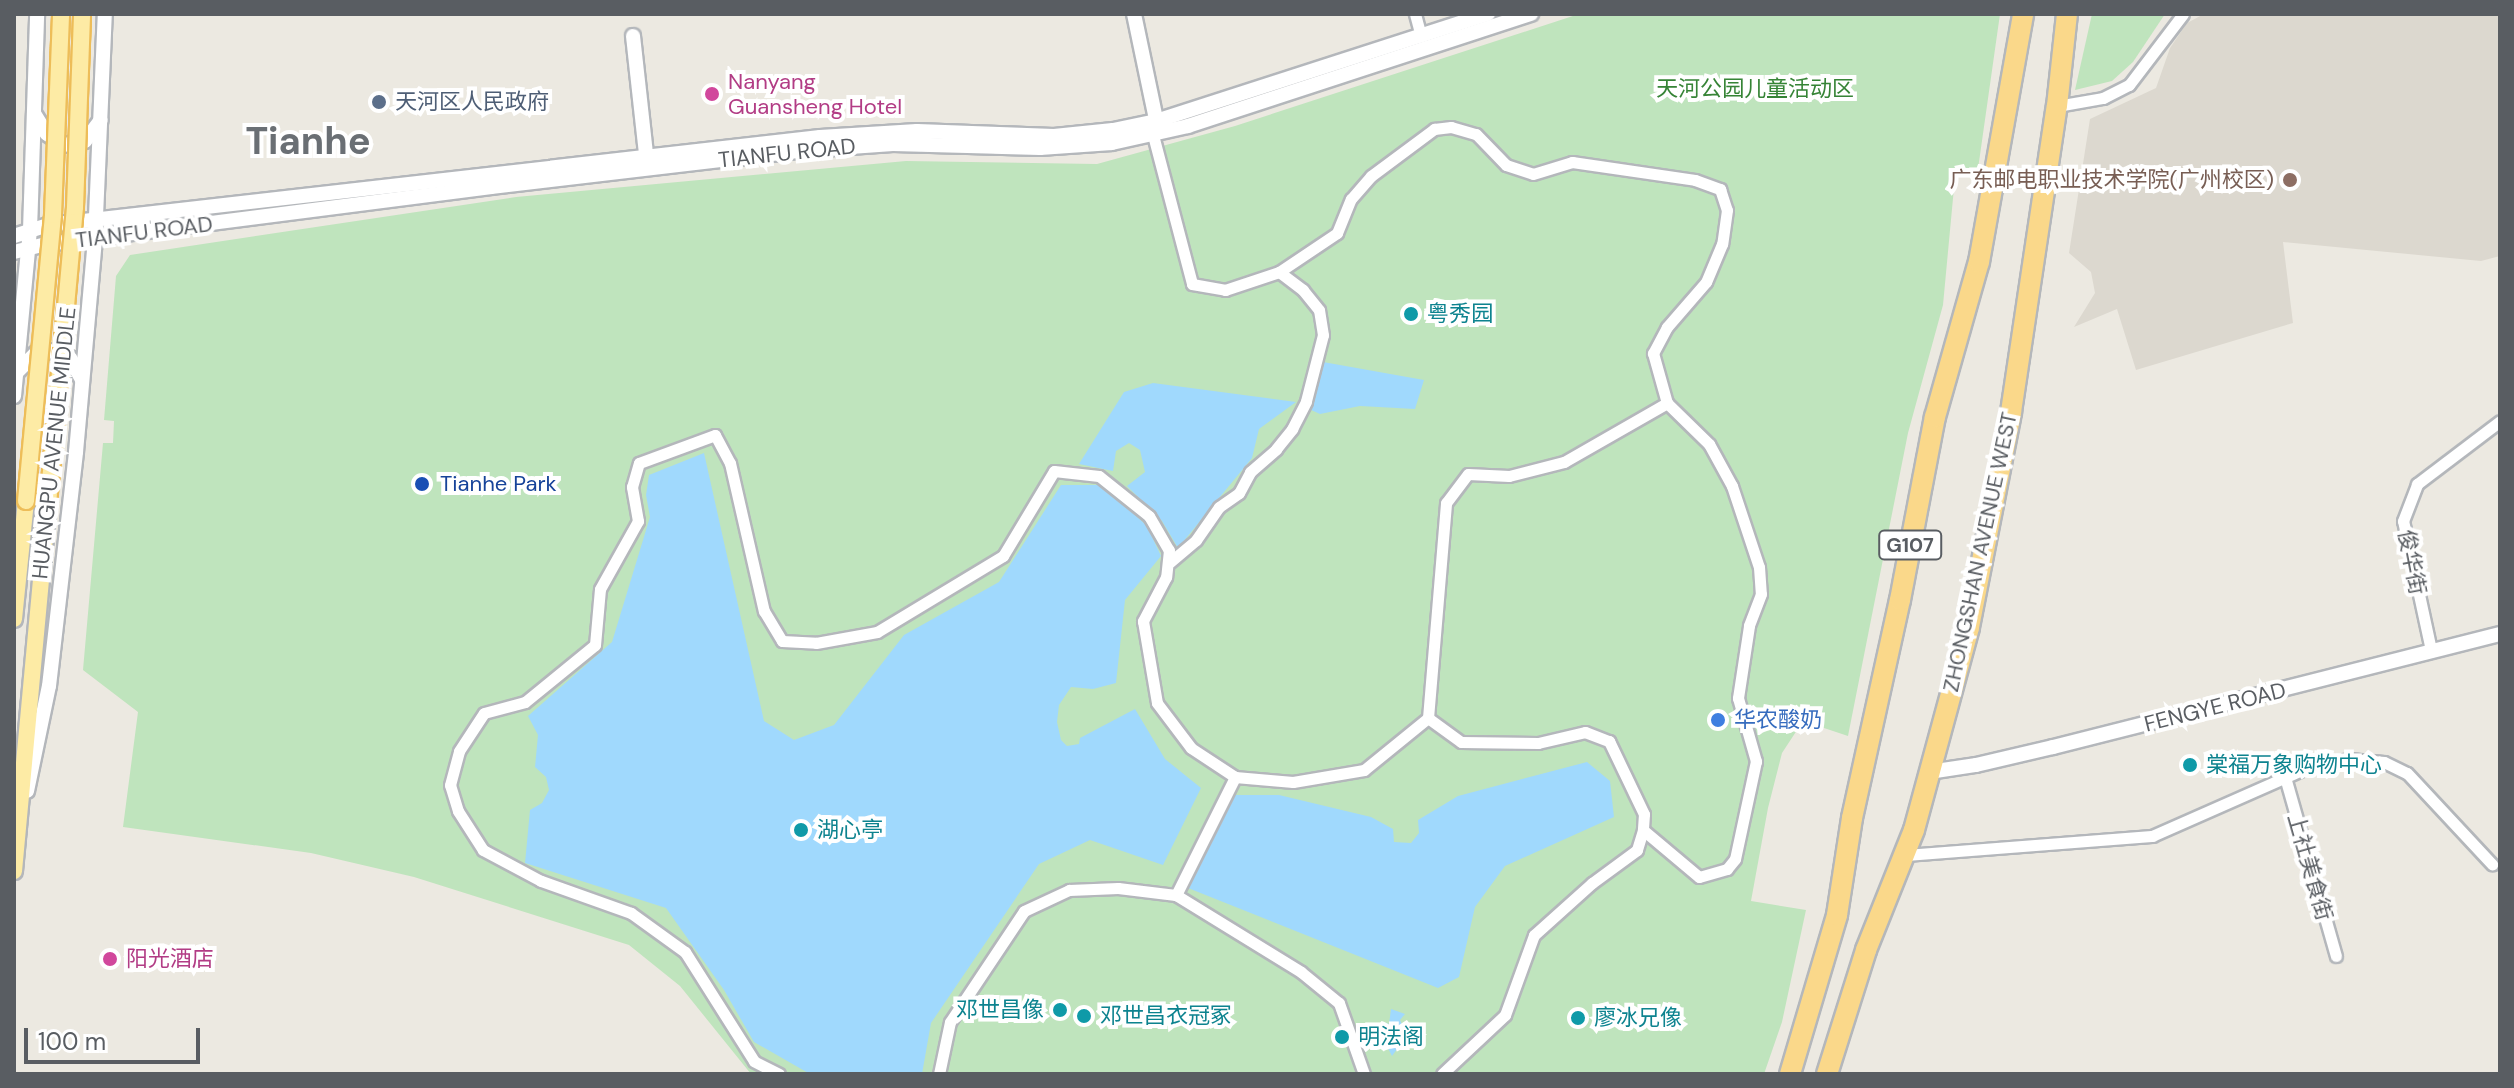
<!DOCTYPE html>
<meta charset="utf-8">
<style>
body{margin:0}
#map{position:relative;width:2514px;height:1088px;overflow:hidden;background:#ece9e1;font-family:"DM Sans","Noto Sans SC",sans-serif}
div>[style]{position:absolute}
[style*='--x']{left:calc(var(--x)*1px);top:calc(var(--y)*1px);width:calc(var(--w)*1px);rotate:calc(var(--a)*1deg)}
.education>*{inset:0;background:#dcd8cf}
.green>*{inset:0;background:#bfe4bd}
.water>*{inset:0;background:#a0d9fd}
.roads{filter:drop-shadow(2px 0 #b4b7bb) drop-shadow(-2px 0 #b4b7bb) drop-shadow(0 2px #b4b7bb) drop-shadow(0 -2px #b4b7bb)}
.street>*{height:11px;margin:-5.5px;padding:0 5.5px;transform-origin:5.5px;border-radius:5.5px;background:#fff}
.secondary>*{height:14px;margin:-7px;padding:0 7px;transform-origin:7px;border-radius:7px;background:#fff}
.primary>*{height:16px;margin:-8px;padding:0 8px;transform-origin:8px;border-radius:8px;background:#fdeba5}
.highway>*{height:20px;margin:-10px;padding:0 10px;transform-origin:10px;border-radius:10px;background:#fad88a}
.bridges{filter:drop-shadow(2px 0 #edbd59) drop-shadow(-2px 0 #edbd59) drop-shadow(0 2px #edbd59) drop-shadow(0 -2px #edbd59)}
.primary-bridge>*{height:16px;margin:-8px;padding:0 8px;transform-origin:8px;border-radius:8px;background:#fdeba5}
.dots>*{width:22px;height:22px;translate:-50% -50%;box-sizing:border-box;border:4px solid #fff;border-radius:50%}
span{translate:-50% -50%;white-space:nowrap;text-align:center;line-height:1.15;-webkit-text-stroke:8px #fff;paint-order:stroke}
.shield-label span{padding:2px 6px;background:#fff;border:2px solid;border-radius:6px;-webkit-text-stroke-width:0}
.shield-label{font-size:20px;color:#595d62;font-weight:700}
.hotel-label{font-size:22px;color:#b23c85}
.left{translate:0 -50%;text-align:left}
.park-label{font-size:22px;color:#368436}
.service-label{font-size:22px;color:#4e5e75}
.street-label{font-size:22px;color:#595d62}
.education-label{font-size:22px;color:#785e54}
.right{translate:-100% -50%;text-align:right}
.culture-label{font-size:22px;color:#0d838f}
.transit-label{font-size:22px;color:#164399}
.shop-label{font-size:22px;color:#366cbe}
.town-label{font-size:38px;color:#6a6f74;font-weight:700}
.frame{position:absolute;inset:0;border:16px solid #595d62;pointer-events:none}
.scale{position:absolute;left:24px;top:1028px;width:176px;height:36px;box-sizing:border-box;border:4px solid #595d62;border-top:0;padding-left:10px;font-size:24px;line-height:28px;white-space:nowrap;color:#595d62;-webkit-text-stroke:6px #fff;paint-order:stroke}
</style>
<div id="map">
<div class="education">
<i style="clip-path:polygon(2204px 14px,2500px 14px,2500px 256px,2481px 261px,2283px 242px,2293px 323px,2136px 370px,2117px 309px,2074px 327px,2095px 293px,2091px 272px,2069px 253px,2090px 119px,2156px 88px,2170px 48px,2187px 23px)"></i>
</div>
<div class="green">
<i style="clip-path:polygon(1579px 14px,2000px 14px,1978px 169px,1955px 177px,1943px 305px,1908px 433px,1848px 736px,1803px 721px,1782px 753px,1768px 808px,1751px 901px,1806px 910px,1782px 1022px,1764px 1074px,751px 1074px,680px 986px,629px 945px,414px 877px,311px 853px,123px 827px,138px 712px,83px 670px,103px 443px,113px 443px,114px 421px,104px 420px,116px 276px,130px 255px,516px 197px,906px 161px,1097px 164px,1235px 126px)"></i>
<i style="clip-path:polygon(2092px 14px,2165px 14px,2133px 62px,2112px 81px,2075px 90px)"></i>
</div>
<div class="water">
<i style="clip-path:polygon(1323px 362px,1424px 380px,1415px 409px,1360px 406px,1320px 414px,1309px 409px)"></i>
<i style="clip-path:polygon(1153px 383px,1296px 402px,1259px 429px,1252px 458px,1178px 548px,1162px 521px,1127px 486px,1145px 472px,1140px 450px,1129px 443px,1116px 451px,1113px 471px,1079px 464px,1124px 392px)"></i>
<i style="clip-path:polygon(704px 453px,764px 721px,794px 740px,834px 725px,904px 635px,999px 582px,1061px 485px,1103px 485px,1147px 526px,1161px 556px,1125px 600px,1116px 683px,1093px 689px,1071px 687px,1059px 705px,1057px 722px,1061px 740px,1067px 746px,1079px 744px,1080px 738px,1135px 709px,1165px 759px,1201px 788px,1163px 865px,1090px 840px,1039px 864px,931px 1023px,922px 1074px,810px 1074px,754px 1042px,724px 990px,666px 908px,525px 863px,530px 810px,542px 803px,549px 790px,546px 777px,535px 767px,538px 735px,528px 716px,612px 642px,650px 517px,646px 495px,649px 475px)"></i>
<i style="clip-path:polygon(1587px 762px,1610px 781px,1614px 817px,1505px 866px,1475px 907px,1459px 977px,1438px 988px,1188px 888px,1233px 795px,1279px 795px,1371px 817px,1393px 829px,1394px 842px,1411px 843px,1419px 833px,1418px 820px,1458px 796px)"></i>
<i style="clip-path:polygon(1391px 1009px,1405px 1014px,1400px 1020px,1405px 1031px,1394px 1038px,1400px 1045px,1392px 1056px,1377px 1027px,1382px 1022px,1389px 1024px)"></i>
</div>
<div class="roads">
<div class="street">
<i style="--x:1415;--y:14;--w:23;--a:75"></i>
<i style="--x:2057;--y:106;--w:47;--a:-9.9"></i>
<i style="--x:2103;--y:98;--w:29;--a:-27"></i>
<i style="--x:2129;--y:85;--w:89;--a:-52.7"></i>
<i style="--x:1153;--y:135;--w:154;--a:75.3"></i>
<i style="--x:1192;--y:284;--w:34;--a:10"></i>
<i style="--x:1225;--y:290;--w:57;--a:-18.4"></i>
<i style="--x:1279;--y:272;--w:70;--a:-33.9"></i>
<i style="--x:1337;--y:233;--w:37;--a:-68"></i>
<i style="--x:1351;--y:199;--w:30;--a:-49"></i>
<i style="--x:1371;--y:176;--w:79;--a:-36.7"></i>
<i style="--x:1434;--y:129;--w:17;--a:-7"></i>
<i style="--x:1451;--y:127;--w:26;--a:16"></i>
<i style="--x:1476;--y:134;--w:43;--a:45.9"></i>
<i style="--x:1506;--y:165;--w:28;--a:18"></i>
<i style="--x:1533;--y:174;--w:41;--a:-17.1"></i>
<i style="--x:1572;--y:162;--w:124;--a:8.3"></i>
<i style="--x:1695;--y:180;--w:27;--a:20"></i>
<i style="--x:1720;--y:189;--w:22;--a:72"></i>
<i style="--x:1727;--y:210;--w:34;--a:98"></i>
<i style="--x:1722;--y:244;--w:41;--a:112.8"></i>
<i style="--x:1706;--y:282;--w:60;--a:130.9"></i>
<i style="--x:1667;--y:327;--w:30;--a:118"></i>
<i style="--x:1653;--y:353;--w:52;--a:74.4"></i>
<i style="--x:1667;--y:403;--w:59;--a:44.3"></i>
<i style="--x:1709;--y:444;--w:48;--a:61.3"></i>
<i style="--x:1732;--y:486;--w:85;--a:71.6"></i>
<i style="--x:1759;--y:567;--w:27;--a:86"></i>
<i style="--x:1761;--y:594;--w:34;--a:111"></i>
<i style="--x:1749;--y:626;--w:73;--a:98.7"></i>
<i style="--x:1738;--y:698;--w:66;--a:74.1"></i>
<i style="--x:1756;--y:761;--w:100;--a:102.1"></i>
<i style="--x:1735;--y:859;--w:13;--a:129"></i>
<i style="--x:1727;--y:869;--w:29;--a:164"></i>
<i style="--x:1699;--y:877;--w:73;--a:-140"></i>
<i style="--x:1643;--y:830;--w:21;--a:107"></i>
<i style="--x:1637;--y:850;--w:56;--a:143.7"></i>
<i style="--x:1592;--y:883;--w:78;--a:138.1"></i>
<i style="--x:1534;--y:935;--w:85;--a:109.9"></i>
<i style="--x:1505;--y:1015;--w:86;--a:136.9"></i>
<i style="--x:1170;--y:562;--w:34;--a:-40"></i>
<i style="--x:1196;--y:540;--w:40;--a:-55.1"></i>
<i style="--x:1219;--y:507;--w:24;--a:-35"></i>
<i style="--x:1239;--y:493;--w:24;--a:-62"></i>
<i style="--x:1250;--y:472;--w:35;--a:-41"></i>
<i style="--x:1276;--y:449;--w:26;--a:-51"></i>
<i style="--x:1292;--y:429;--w:31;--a:-63"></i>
<i style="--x:1306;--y:401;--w:68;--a:-75.6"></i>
<i style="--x:1323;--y:335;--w:25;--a:-99"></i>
<i style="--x:1319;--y:310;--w:26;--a:-129"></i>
<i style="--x:1303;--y:290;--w:30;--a:-143"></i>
<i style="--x:2431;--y:650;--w:132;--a:-102.2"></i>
<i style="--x:2403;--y:521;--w:40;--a:-69"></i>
<i style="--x:2417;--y:484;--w:104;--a:-37.2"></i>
<i style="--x:1428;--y:718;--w:41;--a:36"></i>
<i style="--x:1461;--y:742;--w:77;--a:0.7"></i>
<i style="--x:1538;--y:743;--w:48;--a:-13.2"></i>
<i style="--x:1585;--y:732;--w:26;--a:21"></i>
<i style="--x:1609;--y:741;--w:81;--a:64.4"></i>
<i style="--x:1644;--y:814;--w:16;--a:94"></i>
<i style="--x:2285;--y:777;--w:186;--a:74.1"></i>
<i style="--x:1905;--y:855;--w:248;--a:-4.4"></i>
<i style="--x:2152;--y:836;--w:178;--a:-23.8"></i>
<i style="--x:2315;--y:764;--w:34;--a:-8"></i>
<i style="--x:2349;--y:759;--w:35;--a:5"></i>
<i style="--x:2384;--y:762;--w:25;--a:26"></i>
<i style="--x:2407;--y:773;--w:125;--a:47"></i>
<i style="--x:1176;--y:895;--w:132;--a:-63.4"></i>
<i style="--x:779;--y:1074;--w:28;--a:-153"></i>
<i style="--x:754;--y:1061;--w:129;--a:-122.3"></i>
<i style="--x:685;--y:952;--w:67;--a:-144.2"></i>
<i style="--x:631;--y:913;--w:96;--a:-160.4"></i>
<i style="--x:541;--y:881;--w:66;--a:-151.9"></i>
<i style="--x:483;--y:850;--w:46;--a:-122.7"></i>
<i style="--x:458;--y:811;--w:27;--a:-107"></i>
<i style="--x:450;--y:785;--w:35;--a:-75"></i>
<i style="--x:459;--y:751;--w:45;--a:-56.7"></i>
<i style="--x:484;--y:713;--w:42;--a:-15"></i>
<i style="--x:525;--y:702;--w:90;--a:-39.2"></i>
<i style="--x:595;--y:645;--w:56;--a:-84.9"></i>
<i style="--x:600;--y:589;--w:78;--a:-60.8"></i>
<i style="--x:638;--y:521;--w:35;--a:-100"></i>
<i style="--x:632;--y:487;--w:25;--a:-74"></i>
<i style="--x:639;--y:463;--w:81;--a:-20.2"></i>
<i style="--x:715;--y:435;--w:32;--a:62"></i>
<i style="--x:730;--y:463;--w:152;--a:77.1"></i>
<i style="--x:764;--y:611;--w:35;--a:59"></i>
<i style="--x:782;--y:641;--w:34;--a:3"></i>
<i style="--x:816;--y:643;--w:62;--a:-10.2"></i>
<i style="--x:877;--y:632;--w:147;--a:-31.1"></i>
<i style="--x:1003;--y:556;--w:99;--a:-59"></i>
<i style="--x:1054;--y:471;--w:45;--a:6.3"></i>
<i style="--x:1099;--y:476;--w:64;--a:38.7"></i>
<i style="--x:1149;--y:516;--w:39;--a:60"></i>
<i style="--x:1169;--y:550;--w:27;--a:96"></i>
<i style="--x:1166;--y:577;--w:50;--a:117.6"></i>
<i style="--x:1143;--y:621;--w:83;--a:80.3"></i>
<i style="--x:1157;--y:703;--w:56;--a:52.9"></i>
<i style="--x:1191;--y:748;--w:53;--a:33.4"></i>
<i style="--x:1235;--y:777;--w:58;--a:4.9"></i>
<i style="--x:1293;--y:782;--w:72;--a:-9.6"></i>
<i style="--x:1364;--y:770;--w:82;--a:-39.1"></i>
<i style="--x:1428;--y:718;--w:216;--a:-85.2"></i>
<i style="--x:1446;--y:503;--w:36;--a:-53"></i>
<i style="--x:1468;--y:474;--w:41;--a:2.8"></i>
<i style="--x:1509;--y:476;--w:57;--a:-14.3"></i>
<i style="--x:1564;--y:462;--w:119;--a:-29.8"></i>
<i style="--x:939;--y:1074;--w:53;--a:-78.1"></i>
<i style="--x:950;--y:1022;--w:133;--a:-56.3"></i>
<i style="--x:1024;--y:911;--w:50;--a:-25"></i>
<i style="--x:1069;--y:890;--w:49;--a:-2.3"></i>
<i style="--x:1118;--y:888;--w:58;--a:6.9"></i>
<i style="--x:1176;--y:895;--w:147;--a:31.6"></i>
<i style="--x:1301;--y:972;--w:49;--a:39.2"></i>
<i style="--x:1339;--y:1003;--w:75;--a:70.6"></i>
</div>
<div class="secondary">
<i style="--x:1134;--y:14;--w:117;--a:78.2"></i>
<i style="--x:633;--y:36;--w:127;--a:83.7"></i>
<i style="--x:35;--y:115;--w:22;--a:58"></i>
<i style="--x:47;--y:134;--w:20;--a:33"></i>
<i style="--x:64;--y:145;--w:21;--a:-11"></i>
<i style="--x:85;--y:141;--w:26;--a:-53"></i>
<i style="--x:14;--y:236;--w:36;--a:-18"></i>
<i style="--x:48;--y:225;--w:777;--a:-6.5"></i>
<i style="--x:820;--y:137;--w:97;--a:-3.5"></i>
<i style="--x:917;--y:131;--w:137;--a:2.1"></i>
<i style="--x:1054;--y:136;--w:59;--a:-5.8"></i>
<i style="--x:1113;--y:130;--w:44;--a:-11.8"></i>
<i style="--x:1156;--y:121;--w:349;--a:-17.9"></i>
<i style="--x:14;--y:252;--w:34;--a:-14"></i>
<i style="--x:47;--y:244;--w:448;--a:-7.3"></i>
<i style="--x:491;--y:187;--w:319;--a:-6.7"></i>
<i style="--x:808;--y:150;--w:85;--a:-4"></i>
<i style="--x:893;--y:144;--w:147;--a:1.6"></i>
<i style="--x:1040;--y:148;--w:72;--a:-4"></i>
<i style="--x:1112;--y:143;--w:78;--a:-12.6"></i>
<i style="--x:1188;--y:126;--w:361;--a:-18.1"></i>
<i style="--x:16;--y:373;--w:28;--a:-45"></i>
<i style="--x:36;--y:353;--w:18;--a:-6"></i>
<i style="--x:54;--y:351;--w:17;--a:24"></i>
<i style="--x:70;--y:358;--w:25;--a:61"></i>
<i style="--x:14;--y:396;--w:167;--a:-84.5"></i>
<i style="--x:30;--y:230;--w:216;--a:-88.1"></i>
<i style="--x:1929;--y:772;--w:48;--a:-8.5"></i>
<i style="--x:1976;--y:765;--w:79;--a:-13.2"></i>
<i style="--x:2053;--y:747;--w:461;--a:-14.2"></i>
<i style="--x:27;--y:791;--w:107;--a:-78.2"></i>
<i style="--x:49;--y:686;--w:236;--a:-83.4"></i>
<i style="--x:76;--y:452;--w:214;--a:-84.9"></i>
<i style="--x:95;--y:239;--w:225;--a:-87.5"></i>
</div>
<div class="primary">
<i style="--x:14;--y:619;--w:119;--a:-84.2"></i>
<i style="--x:14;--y:871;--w:369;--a:-84.7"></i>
</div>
<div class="highway">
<i style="--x:1790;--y:1074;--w:166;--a:-73.5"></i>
<i style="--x:1837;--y:915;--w:98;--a:-81.2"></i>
<i style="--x:1852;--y:818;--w:223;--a:-77.6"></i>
<i style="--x:1900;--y:600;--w:186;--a:-79.2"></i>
<i style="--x:1935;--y:417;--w:161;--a:-74.2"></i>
<i style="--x:1979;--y:262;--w:252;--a:-79.9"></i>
<i style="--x:1827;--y:1074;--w:130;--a:-72.5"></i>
<i style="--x:1866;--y:950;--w:129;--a:-68.2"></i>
<i style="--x:1914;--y:830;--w:210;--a:-74.8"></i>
<i style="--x:1969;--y:627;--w:219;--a:-78.9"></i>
<i style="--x:2011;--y:412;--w:309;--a:-81.5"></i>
<i style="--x:2057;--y:106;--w:93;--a:-83.8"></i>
</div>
</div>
<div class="bridges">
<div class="primary-bridge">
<i style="--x:26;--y:501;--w:287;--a:-84.6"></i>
<i style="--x:53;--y:215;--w:201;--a:-87.7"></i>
<i style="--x:48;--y:504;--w:298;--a:-84.8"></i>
<i style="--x:75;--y:207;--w:193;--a:-87.9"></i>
</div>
</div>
<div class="dots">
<i style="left:712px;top:94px;background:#d1479c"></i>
<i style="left:379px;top:102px;background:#5c6f8a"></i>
<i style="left:2290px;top:180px;background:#8d6e63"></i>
<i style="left:1411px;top:314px;background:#0f9aa8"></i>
<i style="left:422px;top:484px;background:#1a4fb4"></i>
<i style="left:1718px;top:720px;background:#3f7fe0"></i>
<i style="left:2190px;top:765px;background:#0f9aa8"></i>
<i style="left:801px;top:830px;background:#0f9aa8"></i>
<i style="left:110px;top:959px;background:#d1479c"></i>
<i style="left:1060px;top:1010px;background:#0f9aa8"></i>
<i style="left:1084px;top:1016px;background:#0f9aa8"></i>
<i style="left:1578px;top:1018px;background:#0f9aa8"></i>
<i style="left:1342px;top:1037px;background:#0f9aa8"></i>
</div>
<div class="shield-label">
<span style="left:1910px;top:545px">G107</span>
</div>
<div class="hotel-label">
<span class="left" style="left:728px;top:94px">Nanyang<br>Guansheng Hotel</span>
<span class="left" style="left:126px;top:959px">阳光酒店</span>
</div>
<div class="park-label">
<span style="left:1755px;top:89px">天河公园儿童活动区</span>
</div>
<div class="service-label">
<span class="left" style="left:395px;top:102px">天河区人民政府</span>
</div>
<div class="street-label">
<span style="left:787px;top:153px;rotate:-6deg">TIANFU ROAD</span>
<span style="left:144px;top:232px;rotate:-7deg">TIANFU ROAD</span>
<span style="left:54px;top:443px;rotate:-84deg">HUANGPU AVENUE MIDDLE</span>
<span style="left:1980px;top:552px;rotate:-78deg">ZHONGSHAN AVENUE WEST</span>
<span style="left:2412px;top:562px;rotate:79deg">俊华街</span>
<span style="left:2215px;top:707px;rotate:-14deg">FENGYE ROAD</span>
<span style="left:2310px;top:867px;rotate:74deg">上社美食街</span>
</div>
<div class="education-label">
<span class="right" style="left:2274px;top:180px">广东邮电职业技术学院(广州校区)</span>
</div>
<div class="culture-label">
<span class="left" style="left:1427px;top:314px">粤秀园</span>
<span class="left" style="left:2206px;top:765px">棠福万象购物中心</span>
<span class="left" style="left:817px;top:830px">湖心亭</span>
<span class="right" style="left:1044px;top:1010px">邓世昌像</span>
<span class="left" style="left:1100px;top:1016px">邓世昌衣冠冢</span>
<span class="left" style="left:1594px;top:1018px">廖冰兄像</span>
<span class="left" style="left:1358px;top:1037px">明法阁</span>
</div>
<div class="transit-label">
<span class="left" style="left:440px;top:484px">Tianhe Park</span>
</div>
<div class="shop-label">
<span class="left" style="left:1734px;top:720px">华农酸奶</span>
</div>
<div class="town-label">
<span style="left:308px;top:142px">Tianhe</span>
</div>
<div class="frame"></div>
<div class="scale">100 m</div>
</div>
